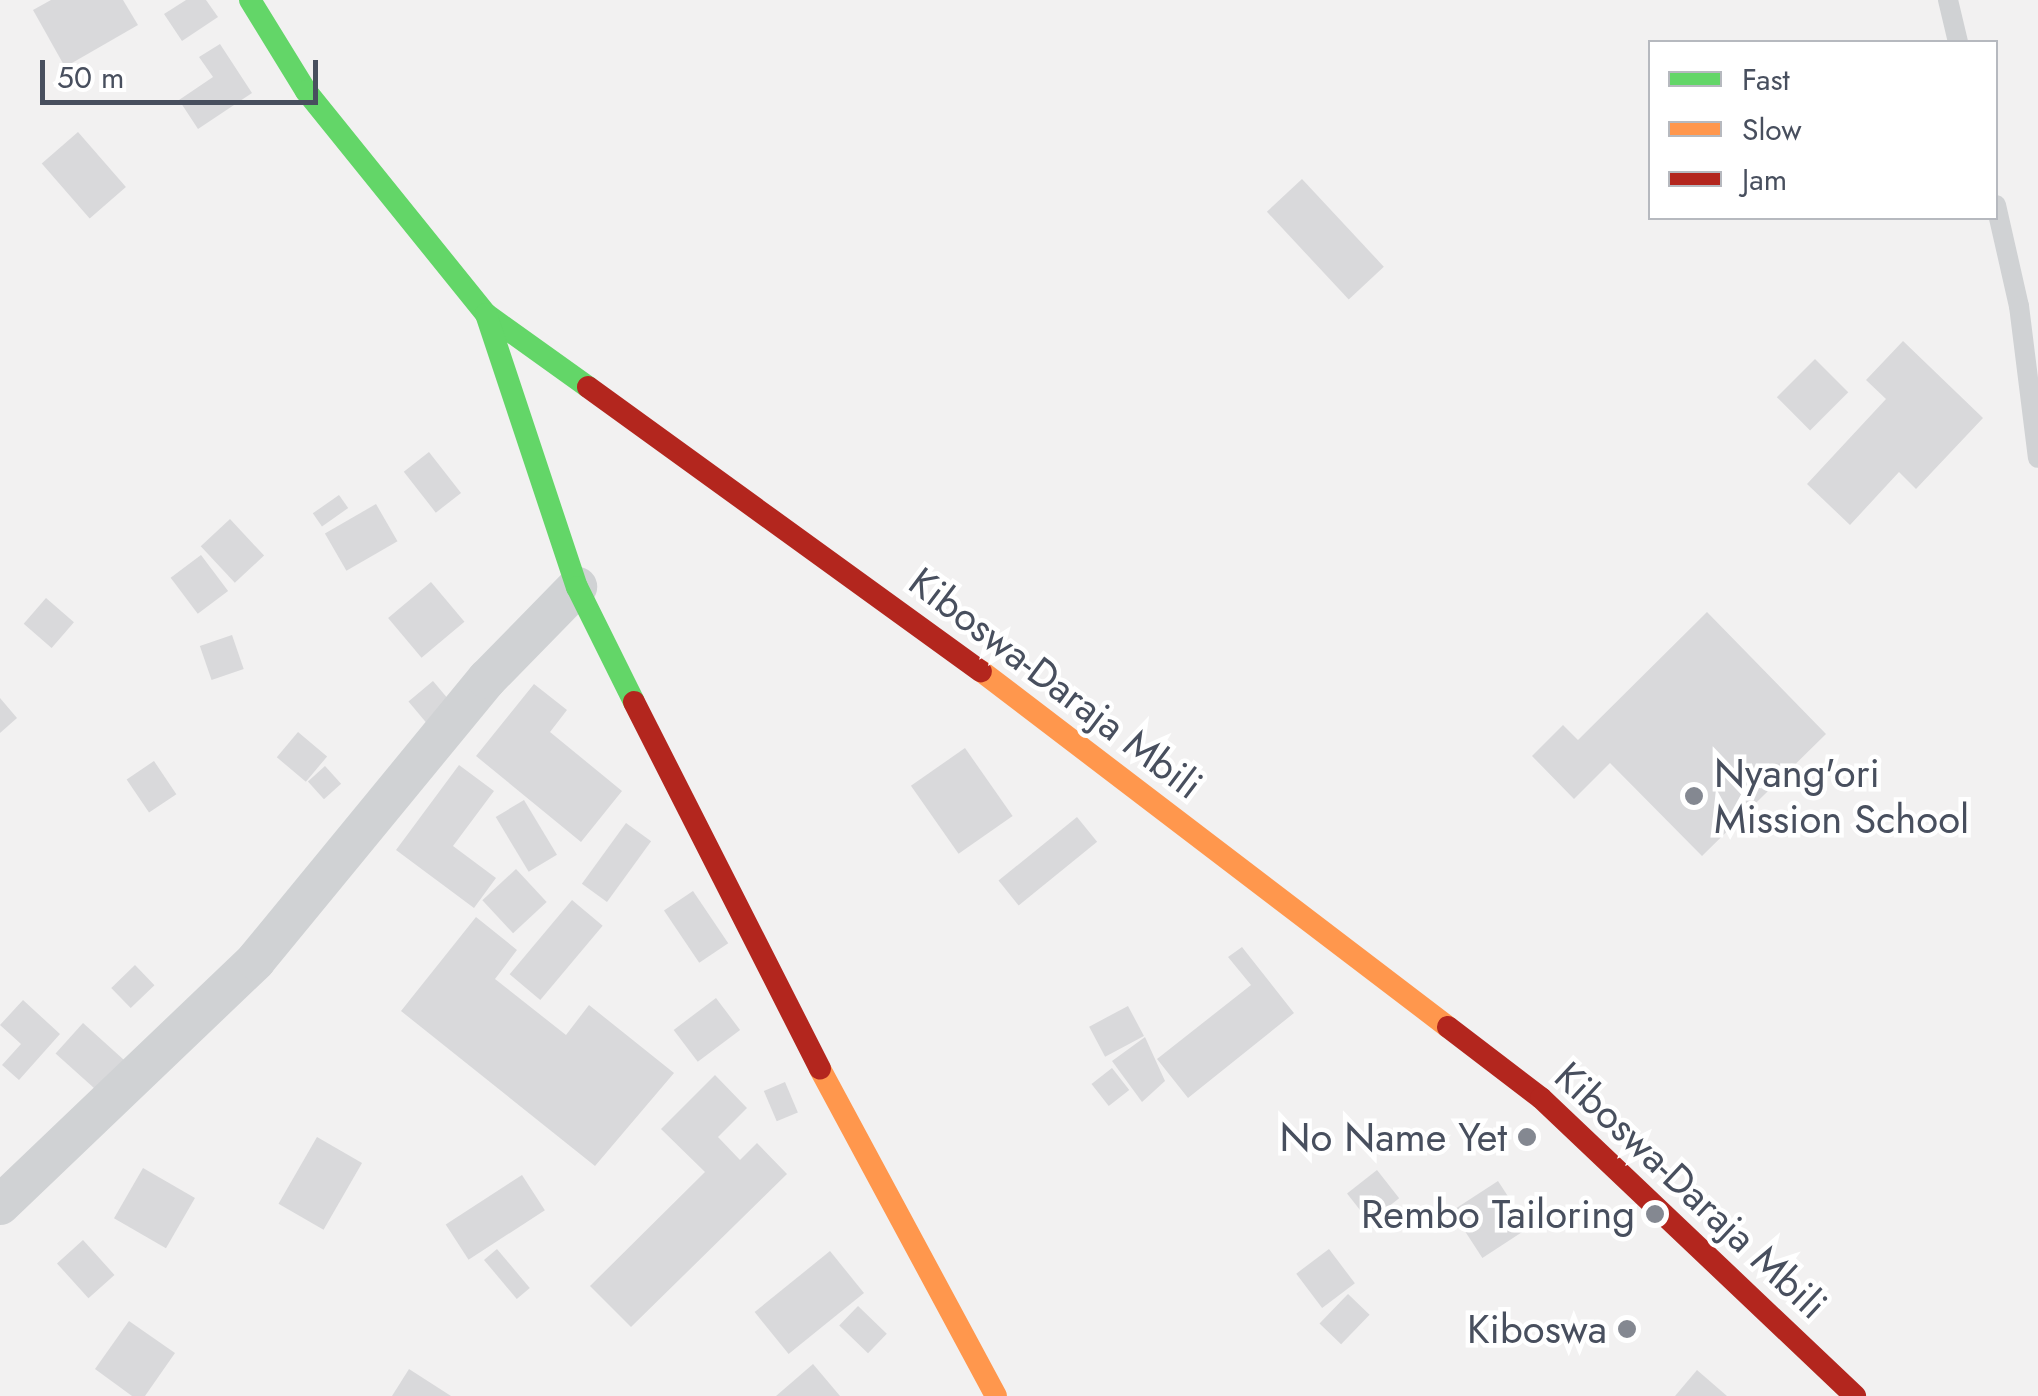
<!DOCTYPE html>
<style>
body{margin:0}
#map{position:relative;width:2038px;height:1396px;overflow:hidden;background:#f2f1f1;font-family:Jost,sans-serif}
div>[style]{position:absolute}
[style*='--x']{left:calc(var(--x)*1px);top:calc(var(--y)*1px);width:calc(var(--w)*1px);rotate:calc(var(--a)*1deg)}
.building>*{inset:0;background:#d9d9db;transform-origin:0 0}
.lane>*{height:20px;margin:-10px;padding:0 10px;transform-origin:10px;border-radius:10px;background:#d0d2d4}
.street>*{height:40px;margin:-20px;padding:0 20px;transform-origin:20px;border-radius:20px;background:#d0d2d4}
.fast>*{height:22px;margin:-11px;padding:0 11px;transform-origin:11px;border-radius:11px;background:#63d668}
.slow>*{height:22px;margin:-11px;padding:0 11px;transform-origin:11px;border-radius:11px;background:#ff974d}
.jam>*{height:22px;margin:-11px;padding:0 11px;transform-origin:11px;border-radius:11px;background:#b3261e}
.dots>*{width:28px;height:28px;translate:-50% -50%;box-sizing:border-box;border:5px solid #fff;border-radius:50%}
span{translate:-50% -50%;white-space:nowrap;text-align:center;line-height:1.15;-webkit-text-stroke:9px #fff;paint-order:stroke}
.street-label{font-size:40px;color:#484f5e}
.poi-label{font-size:40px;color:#484f5e}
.left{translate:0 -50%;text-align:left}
.right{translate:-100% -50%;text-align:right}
.legend{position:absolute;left:1648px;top:40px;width:350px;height:180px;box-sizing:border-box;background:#fff;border:2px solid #b6b9bf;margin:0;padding:12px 18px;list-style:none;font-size:30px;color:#484f5e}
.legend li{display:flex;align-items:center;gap:20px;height:50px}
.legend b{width:50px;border:2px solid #b6b9bf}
.scale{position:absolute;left:40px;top:60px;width:278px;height:45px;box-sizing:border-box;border:5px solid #484f5e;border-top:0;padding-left:12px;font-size:30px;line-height:35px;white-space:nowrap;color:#484f5e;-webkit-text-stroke:8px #fff;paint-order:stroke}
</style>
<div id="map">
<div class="building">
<i style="clip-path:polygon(51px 0,123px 0,138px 25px,65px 67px,33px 10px)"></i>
<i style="clip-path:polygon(186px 0,206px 0,218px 17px,182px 41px,164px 14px)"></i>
<i style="clip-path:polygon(220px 44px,252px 93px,198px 129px,179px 100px,213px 77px,199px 57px)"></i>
<i style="left:78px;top:132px;width:73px;height:48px;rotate:49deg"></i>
<i style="left:1302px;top:179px;width:120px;height:48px;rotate:47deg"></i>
<i style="clip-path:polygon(1903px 341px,1983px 418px,1916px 489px,1899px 472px,1850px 525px,1807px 484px,1886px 399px,1866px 380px)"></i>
<i style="left:1815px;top:359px;width:47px;height:54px;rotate:45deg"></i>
<i style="left:429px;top:452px;width:52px;height:32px;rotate:52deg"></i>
<i style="left:339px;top:495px;width:16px;height:32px;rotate:55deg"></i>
<i style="left:376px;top:504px;width:43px;height:59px;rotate:60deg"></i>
<i style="left:230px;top:519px;width:50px;height:40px;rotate:47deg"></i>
<i style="left:201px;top:555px;width:45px;height:38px;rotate:53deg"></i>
<i style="left:431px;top:582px;width:52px;height:56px;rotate:50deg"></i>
<i style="left:46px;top:598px;width:37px;height:34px;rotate:41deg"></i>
<i style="clip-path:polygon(1707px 612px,1826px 734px,1702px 856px,1610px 763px,1574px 799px,1532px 756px,1563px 725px,1578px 740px)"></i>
<i style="left:232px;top:635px;width:36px;height:34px;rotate:71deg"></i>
<i style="left:433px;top:681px;width:33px;height:32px;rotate:50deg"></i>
<i style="clip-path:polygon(534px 684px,567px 710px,550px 732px,622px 791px,581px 842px,476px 756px)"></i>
<i style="clip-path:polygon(0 698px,17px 718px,0 733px)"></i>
<i style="left:298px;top:732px;width:38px;height:33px;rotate:40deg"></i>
<i style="left:965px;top:748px;width:83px;height:66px;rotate:55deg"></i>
<i style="left:154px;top:761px;width:40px;height:33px;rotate:56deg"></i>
<i style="clip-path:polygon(459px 765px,494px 791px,453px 846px,496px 878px,474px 908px,396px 850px)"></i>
<i style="left:325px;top:766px;width:24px;height:23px;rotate:48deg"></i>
<i style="left:524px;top:800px;width:64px;height:33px;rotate:59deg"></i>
<i style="left:1077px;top:817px;width:32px;height:101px;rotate:51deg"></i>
<i style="left:626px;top:823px;width:31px;height:75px;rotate:36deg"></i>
<i style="left:516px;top:869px;width:45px;height:46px;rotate:47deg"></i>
<i style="left:693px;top:891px;width:63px;height:35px;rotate:56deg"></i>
<i style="left:572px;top:900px;width:40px;height:97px;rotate:40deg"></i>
<i style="clip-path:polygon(476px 917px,517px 950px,495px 979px,566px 1035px,589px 1005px,674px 1073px,595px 1166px,401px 1011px)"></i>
<i style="clip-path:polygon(1242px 947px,1294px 1013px,1188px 1098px,1157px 1059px,1251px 985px,1228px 957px)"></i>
<i style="left:135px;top:965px;width:28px;height:33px;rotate:46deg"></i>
<i style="left:716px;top:998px;width:40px;height:53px;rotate:53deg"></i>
<i style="clip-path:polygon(23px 1000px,60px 1034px,19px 1080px,2px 1065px,21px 1044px,0 1025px)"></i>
<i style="left:1128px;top:1006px;width:34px;height:44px;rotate:62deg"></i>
<i style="left:83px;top:1023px;width:63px;height:41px;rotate:42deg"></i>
<i style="clip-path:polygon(1145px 1037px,1165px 1081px,1142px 1102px,1112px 1061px)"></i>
<i style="left:1112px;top:1068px;width:28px;height:26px;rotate:52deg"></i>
<i style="clip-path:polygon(715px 1075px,747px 1108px,718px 1137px,740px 1160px,757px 1143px,787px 1174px,631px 1327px,590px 1286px,705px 1172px,661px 1129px)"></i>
<i style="left:785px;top:1082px;width:33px;height:23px;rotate:67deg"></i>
<i style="left:317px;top:1137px;width:52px;height:77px;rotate:30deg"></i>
<i style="left:143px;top:1168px;width:60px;height:58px;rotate:30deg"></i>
<i style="left:1377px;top:1170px;width:36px;height:38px;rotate:52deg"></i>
<i style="left:522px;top:1175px;width:42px;height:91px;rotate:57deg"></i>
<i style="left:1498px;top:1181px;width:56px;height:55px;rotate:57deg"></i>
<i style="left:83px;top:1240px;width:47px;height:35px;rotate:48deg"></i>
<i style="left:497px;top:1249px;width:51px;height:17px;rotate:50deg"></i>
<i style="left:1329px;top:1249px;width:43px;height:41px;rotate:53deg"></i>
<i style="left:830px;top:1251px;width:54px;height:97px;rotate:51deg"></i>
<i style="left:1348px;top:1294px;width:30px;height:41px;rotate:44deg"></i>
<i style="left:858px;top:1306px;width:40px;height:27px;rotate:44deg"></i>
<i style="clip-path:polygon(129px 1321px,175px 1353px,145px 1396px,132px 1396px,95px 1369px)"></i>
<i style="clip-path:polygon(813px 1364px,840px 1396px,776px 1396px)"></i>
<i style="clip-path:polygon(409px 1369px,451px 1396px,392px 1396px)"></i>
<i style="clip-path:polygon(1697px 1370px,1727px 1396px,1675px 1396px)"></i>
</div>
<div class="lane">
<i style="--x:1948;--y:0;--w:43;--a:76.6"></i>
<i style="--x:1996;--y:205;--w:104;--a:77.2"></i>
<i style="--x:2019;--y:306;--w:153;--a:82.9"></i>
</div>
<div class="street">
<i style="--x:0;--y:1205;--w:354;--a:-43.7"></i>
<i style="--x:256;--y:960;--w:364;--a:-50.6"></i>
<i style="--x:487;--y:679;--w:129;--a:-45.6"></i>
</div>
<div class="fast">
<i style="--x:250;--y:0;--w:107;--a:58.4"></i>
<i style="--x:306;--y:91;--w:287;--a:51.1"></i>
<i style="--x:486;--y:314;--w:125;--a:35.6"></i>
<i style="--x:486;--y:314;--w:288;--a:71.6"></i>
<i style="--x:577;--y:587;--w:128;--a:63.6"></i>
</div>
<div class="slow">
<i style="--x:981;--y:671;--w:587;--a:37.32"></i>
<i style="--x:820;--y:1069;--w:371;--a:61.7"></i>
</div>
<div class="jam">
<i style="--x:588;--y:387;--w:485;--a:35.9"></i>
<i style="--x:634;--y:702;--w:411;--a:63.1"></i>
<i style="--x:1448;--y:1027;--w:117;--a:37.4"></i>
<i style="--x:1541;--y:1098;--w:433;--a:43.5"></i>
</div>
<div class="dots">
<i style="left:1694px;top:796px;background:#848891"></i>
<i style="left:1527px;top:1137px;background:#848891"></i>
<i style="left:1655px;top:1214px;background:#848891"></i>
<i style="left:1627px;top:1329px;background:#848891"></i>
</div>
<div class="street-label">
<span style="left:1056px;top:683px;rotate:37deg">Kiboswa-Daraja Mbili</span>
<span style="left:1691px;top:1190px;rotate:43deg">Kiboswa-Daraja Mbili</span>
</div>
<div class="poi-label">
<span class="left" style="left:1714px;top:796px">Nyang'ori<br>Mission School</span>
<span class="right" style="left:1507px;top:1137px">No Name Yet</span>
<span class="right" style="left:1635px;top:1214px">Rembo Tailoring</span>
<span class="right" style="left:1607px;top:1329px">Kiboswa</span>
</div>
<ul class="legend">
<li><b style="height:12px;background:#63d668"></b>Fast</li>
<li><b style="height:12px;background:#ff974d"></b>Slow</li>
<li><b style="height:12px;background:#b3261e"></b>Jam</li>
</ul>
<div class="scale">50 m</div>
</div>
